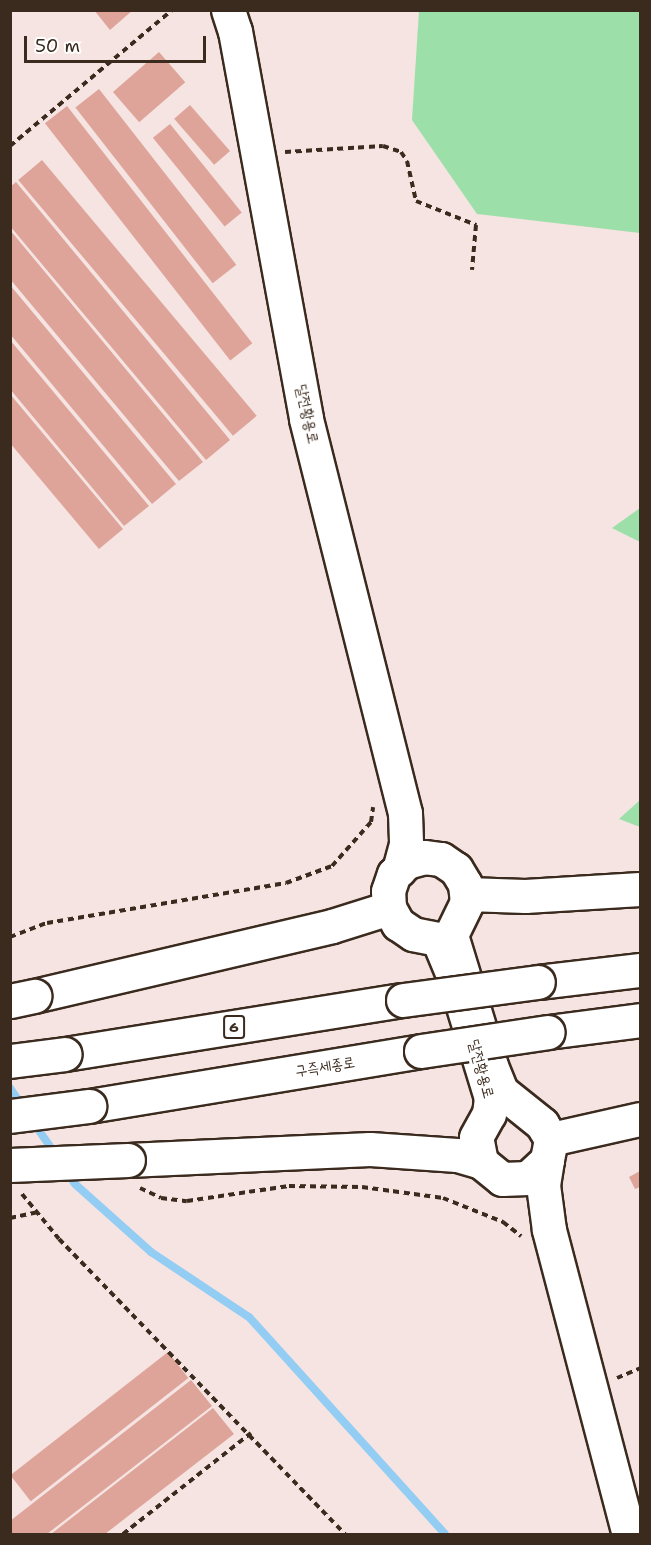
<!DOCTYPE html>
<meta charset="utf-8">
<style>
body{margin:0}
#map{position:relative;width:651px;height:1545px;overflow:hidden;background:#f5e4e1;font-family:"Shantell Sans","Poor Story",sans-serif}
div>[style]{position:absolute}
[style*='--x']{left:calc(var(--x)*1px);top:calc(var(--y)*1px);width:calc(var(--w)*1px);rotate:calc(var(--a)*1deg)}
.green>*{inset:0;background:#9ddfa9}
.stream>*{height:8px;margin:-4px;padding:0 4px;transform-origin:4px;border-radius:4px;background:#93cdf3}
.building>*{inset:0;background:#dea49a;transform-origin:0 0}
.path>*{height:4px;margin-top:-2px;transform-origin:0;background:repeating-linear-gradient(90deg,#3b2a1e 0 6px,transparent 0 10.5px)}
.roads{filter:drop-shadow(2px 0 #3b2a1e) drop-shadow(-2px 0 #3b2a1e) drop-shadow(0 2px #3b2a1e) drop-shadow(0 -2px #3b2a1e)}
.secondary>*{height:33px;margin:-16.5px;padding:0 16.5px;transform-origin:16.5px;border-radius:16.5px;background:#fff}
.highway>*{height:33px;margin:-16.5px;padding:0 16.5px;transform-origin:16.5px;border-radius:16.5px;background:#fff}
.bridges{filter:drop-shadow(2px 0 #3b2a1e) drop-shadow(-2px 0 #3b2a1e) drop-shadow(0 2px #3b2a1e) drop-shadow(0 -2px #3b2a1e)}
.highway-bridge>*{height:33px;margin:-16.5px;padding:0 16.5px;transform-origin:16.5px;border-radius:16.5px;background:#fff}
span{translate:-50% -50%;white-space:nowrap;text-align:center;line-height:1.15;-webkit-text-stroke:6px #fff;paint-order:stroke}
.shield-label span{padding:2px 4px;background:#fff;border:2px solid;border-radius:4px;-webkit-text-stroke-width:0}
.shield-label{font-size:14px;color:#3b2a1e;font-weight:700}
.street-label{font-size:15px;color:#3b2a1e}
.frame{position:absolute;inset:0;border:12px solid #3b2a1e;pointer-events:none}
.scale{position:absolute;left:24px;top:36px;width:182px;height:27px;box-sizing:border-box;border:3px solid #3b2a1e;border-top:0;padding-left:8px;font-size:18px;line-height:21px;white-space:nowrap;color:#3b2a1e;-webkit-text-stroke:4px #fff;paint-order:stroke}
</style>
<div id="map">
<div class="green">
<i style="clip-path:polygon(419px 11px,640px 11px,640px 233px,477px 214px,412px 120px)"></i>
<i style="clip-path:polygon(640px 508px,640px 542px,612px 528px)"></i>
<i style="clip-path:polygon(640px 800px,640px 827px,619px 819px)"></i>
</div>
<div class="stream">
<i style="--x:10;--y:1088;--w:23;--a:56"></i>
<i style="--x:33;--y:1122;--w:39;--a:55"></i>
<i style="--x:67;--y:1172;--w:14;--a:56"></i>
<i style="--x:75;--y:1184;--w:102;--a:41.8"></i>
<i style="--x:151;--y:1252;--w:118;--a:33.6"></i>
<i style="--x:249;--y:1317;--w:292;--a:47.9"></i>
</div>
<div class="building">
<i style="clip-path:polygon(94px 10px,133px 10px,110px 30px)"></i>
<i style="left:159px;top:52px;width:40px;height:61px;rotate:49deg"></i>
<i style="left:99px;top:89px;width:223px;height:30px;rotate:52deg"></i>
<i style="left:190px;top:105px;width:61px;height:21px;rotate:49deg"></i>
<i style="left:67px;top:106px;width:301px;height:28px;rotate:52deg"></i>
<i style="left:170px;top:124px;width:114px;height:22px;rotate:51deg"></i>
<i style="left:42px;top:160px;width:334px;height:31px;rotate:50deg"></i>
<i style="clip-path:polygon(16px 182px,230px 440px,206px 460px,10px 226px,10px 187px)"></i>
<i style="clip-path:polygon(10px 230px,203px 462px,179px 481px,10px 279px)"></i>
<i style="clip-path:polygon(10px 285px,176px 484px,152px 504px,10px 334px)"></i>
<i style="clip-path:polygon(10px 340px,149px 506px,124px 526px,10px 389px)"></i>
<i style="clip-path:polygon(10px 394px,123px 529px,99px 549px,10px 443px)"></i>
<i style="clip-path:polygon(640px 1171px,640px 1187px,635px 1189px,629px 1177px)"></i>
<i style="left:168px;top:1352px;width:33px;height:200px;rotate:52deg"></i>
<i style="clip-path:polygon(191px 1380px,212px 1406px,47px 1534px,10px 1534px,10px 1521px)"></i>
<i style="clip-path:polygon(213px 1408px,234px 1434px,105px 1534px,51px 1534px)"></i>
</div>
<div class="path">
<i style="--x:10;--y:146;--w:212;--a:-40"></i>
<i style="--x:285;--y:152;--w:98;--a:-3.5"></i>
<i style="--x:383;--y:146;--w:19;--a:18"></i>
<i style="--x:401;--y:152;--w:11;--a:56"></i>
<i style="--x:407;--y:161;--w:41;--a:77.3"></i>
<i style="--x:416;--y:201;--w:65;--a:21.8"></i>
<i style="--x:476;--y:225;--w:45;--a:95.1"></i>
<i style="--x:10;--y:937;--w:40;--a:-21"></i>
<i style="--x:47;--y:923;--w:242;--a:-9.5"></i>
<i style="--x:286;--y:883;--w:49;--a:-20.3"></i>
<i style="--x:332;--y:866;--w:59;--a:-48.4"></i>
<i style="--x:371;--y:822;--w:15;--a:-82"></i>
<i style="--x:140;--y:1188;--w:23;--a:25"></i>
<i style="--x:161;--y:1198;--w:26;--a:7"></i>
<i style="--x:187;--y:1201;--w:103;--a:-8.4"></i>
<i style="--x:289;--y:1186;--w:73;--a:0.8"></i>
<i style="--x:362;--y:1187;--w:82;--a:7.7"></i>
<i style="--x:443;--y:1198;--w:65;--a:21.8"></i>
<i style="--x:503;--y:1222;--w:23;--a:38"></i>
<i style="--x:22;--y:1194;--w:58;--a:50.6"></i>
<i style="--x:59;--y:1239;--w:411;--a:45.9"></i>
<i style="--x:10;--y:1218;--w:29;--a:-12"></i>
<i style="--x:617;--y:1378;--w:25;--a:-23"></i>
<i style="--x:123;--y:1534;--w:163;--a:-38.3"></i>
</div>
<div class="roads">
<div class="secondary">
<i style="--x:228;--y:10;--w:22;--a:72"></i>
<i style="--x:235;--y:31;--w:394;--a:79.6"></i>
<i style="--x:306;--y:419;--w:406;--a:75.9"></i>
<i style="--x:405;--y:813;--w:31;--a:88"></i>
<i style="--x:406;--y:844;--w:27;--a:105"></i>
<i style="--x:424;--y:857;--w:17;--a:7"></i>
<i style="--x:441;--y:859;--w:18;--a:34"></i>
<i style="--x:456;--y:869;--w:17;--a:59"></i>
<i style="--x:465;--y:884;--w:18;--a:84"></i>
<i style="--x:467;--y:902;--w:37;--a:116"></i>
<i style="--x:451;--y:935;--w:137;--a:73"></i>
<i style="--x:491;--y:1066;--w:27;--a:68"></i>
<i style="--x:501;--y:1091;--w:53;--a:38.8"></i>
<i style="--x:542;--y:1124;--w:17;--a:59"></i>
<i style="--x:551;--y:1139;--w:21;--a:101"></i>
<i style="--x:547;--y:1160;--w:26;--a:137"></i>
<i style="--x:528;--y:1178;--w:26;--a:178"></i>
<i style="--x:502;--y:1179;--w:27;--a:-141"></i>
<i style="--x:481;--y:1162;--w:25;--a:-101"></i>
<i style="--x:476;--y:1137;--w:26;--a:-61"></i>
<i style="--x:489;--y:1114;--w:16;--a:-83"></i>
<i style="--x:491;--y:1098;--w:123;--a:-107"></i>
<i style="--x:455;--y:980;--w:44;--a:-112.5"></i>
<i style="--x:438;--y:939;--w:25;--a:-169"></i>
<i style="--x:413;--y:934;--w:18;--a:-146"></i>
<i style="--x:398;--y:924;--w:18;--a:-119"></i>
<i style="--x:389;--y:908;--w:17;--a:-93"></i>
<i style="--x:388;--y:891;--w:18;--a:-71"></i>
<i style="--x:394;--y:874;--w:18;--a:-43"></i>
<i style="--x:407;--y:862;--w:18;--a:-16"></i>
<i style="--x:547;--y:1160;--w:25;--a:99"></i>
<i style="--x:543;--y:1185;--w:45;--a:82.4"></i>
<i style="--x:549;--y:1230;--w:314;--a:75.3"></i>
</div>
<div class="highway">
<i style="--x:467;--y:894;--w:58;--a:2"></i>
<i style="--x:525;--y:896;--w:115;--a:-3.5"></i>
<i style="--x:538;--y:982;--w:103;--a:-6.7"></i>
<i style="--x:34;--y:996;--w:306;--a:-13.2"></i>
<i style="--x:332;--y:926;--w:60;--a:-17.5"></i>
<i style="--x:548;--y:1032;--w:93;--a:-7.4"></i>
<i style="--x:65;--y:1054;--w:342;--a:-9.1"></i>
<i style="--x:89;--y:1106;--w:337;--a:-9.4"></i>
<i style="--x:551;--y:1139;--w:91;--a:-12.7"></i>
<i style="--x:128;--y:1160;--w:242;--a:-2.6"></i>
<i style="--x:370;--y:1149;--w:87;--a:3.9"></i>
<i style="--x:457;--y:1155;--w:25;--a:16"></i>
</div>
</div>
<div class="bridges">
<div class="highway-bridge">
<i style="--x:403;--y:1000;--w:136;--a:-7.6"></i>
<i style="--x:10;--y:1001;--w:25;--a:-12"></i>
<i style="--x:421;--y:1051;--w:128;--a:-8.5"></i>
<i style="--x:10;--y:1061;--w:55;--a:-7.3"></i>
<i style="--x:10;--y:1116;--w:80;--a:-7.2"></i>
<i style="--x:10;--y:1165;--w:118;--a:-2.4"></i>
</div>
</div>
<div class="shield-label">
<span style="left:234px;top:1027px">6</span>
</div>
<div class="street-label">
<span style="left:307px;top:414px;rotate:78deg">달전황용로</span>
<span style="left:325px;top:1067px;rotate:-9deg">구즉세종로</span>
<span style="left:481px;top:1069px;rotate:75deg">달전황용로</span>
</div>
<div class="frame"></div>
<div class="scale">50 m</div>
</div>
